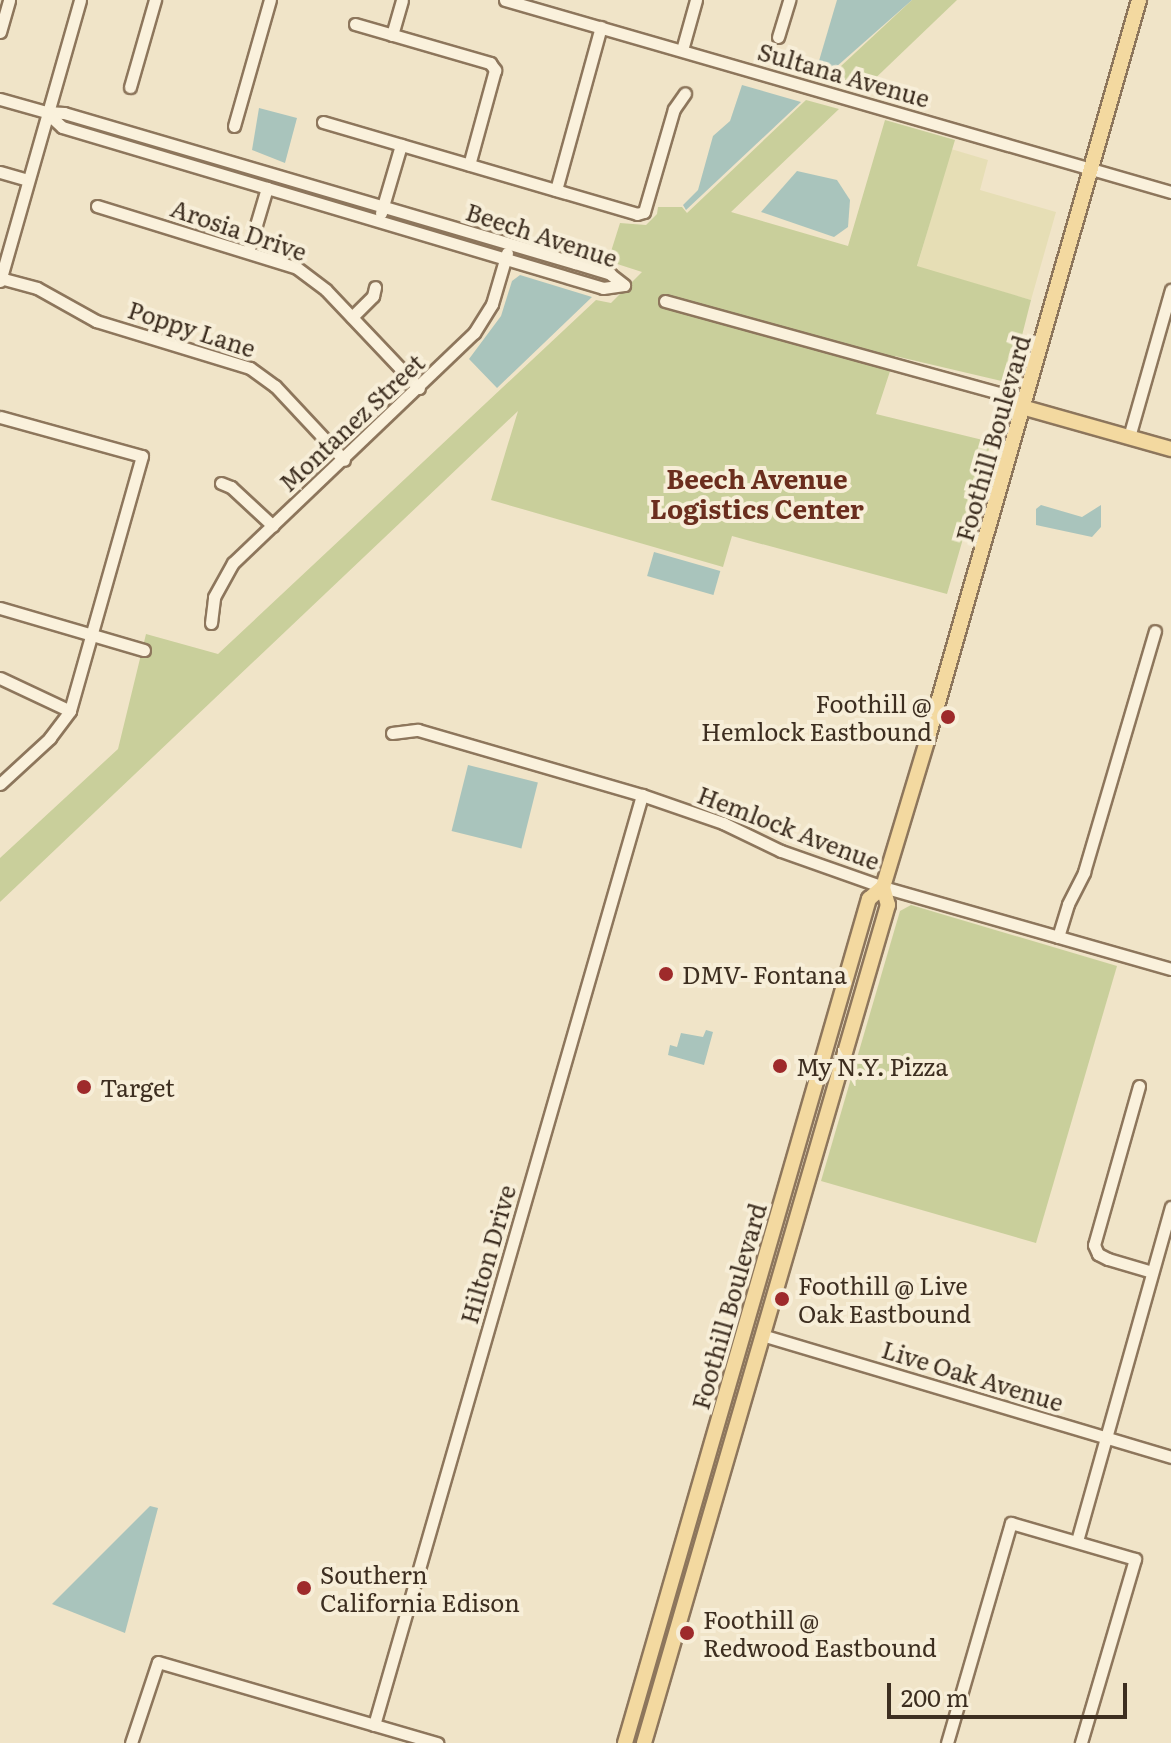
<!DOCTYPE html>
<style>
body{margin:0}
#map{position:relative;width:1171px;height:1743px;overflow:hidden;background:#f0e4c8;font-family:Literata,serif}
div>[style]{position:absolute}
[style*='--x']{left:calc(var(--x)*1px);top:calc(var(--y)*1px);width:calc(var(--w)*1px);rotate:calc(var(--a)*1deg)}
.farmland>*{inset:0;background:#e6deb5}
.green>*{inset:0;background:#c9cf9b}
.water>*{inset:0;background:#a9c4bc;transform-origin:0 0}
.roads{filter:drop-shadow(2px 0 #8d765c) drop-shadow(-2px 0 #8d765c) drop-shadow(0 2px #8d765c) drop-shadow(0 -2px #8d765c)}
.minor>*{height:11px;margin:-5.5px;padding:0 5.5px;transform-origin:5.5px;border-radius:5.5px;background:#faf1dc}
.major>*{height:14px;margin:-7px;padding:0 7px;transform-origin:7px;border-radius:7px;background:#f3d9a0}
.dots>*{width:22px;height:22px;translate:-50% -50%;box-sizing:border-box;border:4px solid #f7eed8;border-radius:50%}
span{translate:-50% -50%;white-space:nowrap;text-align:center;line-height:1.15;-webkit-text-stroke:8px #f7eed8;paint-order:stroke}
.street-label{font-size:24px;color:#3d2e20}
.poi-label{font-size:24px;color:#3d2e20}
.right{translate:-100% -50%;text-align:right}
.left{translate:0 -50%;text-align:left}
.neighbourhood-label{font-size:26px;color:#6b2e1e;font-weight:700}
.scale{position:absolute;left:887px;top:1683px;width:240px;height:36px;box-sizing:border-box;border:4px solid #3d2e20;border-top:0;padding-left:10px;font-size:24px;line-height:28px;white-space:nowrap;color:#3d2e20;-webkit-text-stroke:6px #f7eed8;paint-order:stroke}
</style>
<div id="map">
<div class="farmland">
<i style="clip-path:polygon(951px 149px,988px 160px,980px 190px,1056px 212px,1031px 300px,917px 267px)"></i>
</div>
<div class="green">
<i style="clip-path:polygon(912px 0,957px 0,863px 90px,826px 80px)"></i>
<i style="clip-path:polygon(806px 100px,839px 109px,731px 212px,848px 246px,885px 120px,955px 140px,917px 266px,1031px 300px,1010px 383px,895px 356px,876px 414px,991px 442px,947px 594px,732px 536px,723px 567px,491px 500px,518px 411px,0 902px,0 858px,118px 749px,146px 634px,218px 654px,596px 300px,611px 303px,642px 272px,608px 261px,620px 223px,646px 225px,657px 214px,658px 207px,682px 207px,687px 213px)"></i>
<i style="clip-path:polygon(911px 905px,1117px 966px,1036px 1243px,821px 1181px,900px 911px)"></i>
</div>
<div class="water">
<i style="clip-path:polygon(837px 0,912px 0,827px 75px,816px 71px)"></i>
<i style="clip-path:polygon(742px 85px,801px 102px,686px 210px,683px 205px,698px 190px,713px 136px,730px 121px)"></i>
<i style="clip-path:polygon(259px 108px,297px 118px,285px 163px,252px 150px)"></i>
<i style="clip-path:polygon(797px 171px,837px 180px,850px 200px,848px 227px,834px 237px,761px 212px)"></i>
<i style="clip-path:polygon(520px 275px,592px 297px,497px 388px,469px 359px,501px 316px,512px 281px)"></i>
<i style="clip-path:polygon(1041px 505px,1082px 517px,1101px 505px,1101px 527px,1092px 537px,1036px 525px,1036px 509px)"></i>
<i style="left:654px;top:552px;width:69px;height:25px;rotate:16deg"></i>
<i style="left:468px;top:765px;width:72px;height:68px;rotate:14deg"></i>
<i style="clip-path:polygon(706px 1030px,713px 1032px,704px 1065px,668px 1055px,670px 1045px,677px 1047px,681px 1033px,703px 1037px)"></i>
<i style="clip-path:polygon(150px 1506px,158px 1508px,125px 1633px,52px 1604px)"></i>
</div>
<div class="roads">
<div class="minor">
<i style="--x:505;--y:0;--w:693;--a:16.08"></i>
<i style="--x:355;--y:24;--w:141;--a:16.1"></i>
<i style="--x:490;--y:63;--w:9;--a:54"></i>
<i style="--x:495;--y:70;--w:98;--a:105.3"></i>
<i style="--x:0;--y:32;--w:33;--a:-74"></i>
<i style="--x:392;--y:35;--w:36;--a:-74"></i>
<i style="--x:778;--y:37;--w:39;--a:-73"></i>
<i style="--x:682;--y:50;--w:52;--a:-74.4"></i>
<i style="--x:130;--y:87;--w:91;--a:-74"></i>
<i style="--x:0;--y:99;--w:48;--a:15.8"></i>
<i style="--x:46;--y:112;--w:18;--a:3"></i>
<i style="--x:64;--y:113;--w:533;--a:16.36"></i>
<i style="--x:575;--y:263;--w:37;--a:17"></i>
<i style="--x:610;--y:274;--w:18;--a:38"></i>
<i style="--x:46;--y:112;--w:22;--a:43"></i>
<i style="--x:62;--y:127;--w:564;--a:16.57"></i>
<i style="--x:603;--y:288;--w:21;--a:-8"></i>
<i style="--x:323;--y:122;--w:327;--a:16.3"></i>
<i style="--x:637;--y:214;--w:7;--a:-16"></i>
<i style="--x:644;--y:212;--w:107;--a:-73.8"></i>
<i style="--x:674;--y:109;--w:19;--a:-55"></i>
<i style="--x:234;--y:126;--w:131;--a:-74.1"></i>
<i style="--x:0;--y:172;--w:29;--a:16"></i>
<i style="--x:556;--y:190;--w:169;--a:-74.6"></i>
<i style="--x:97;--y:206;--w:209;--a:17.2"></i>
<i style="--x:297;--y:268;--w:36;--a:37"></i>
<i style="--x:326;--y:290;--w:135;--a:46.5"></i>
<i style="--x:381;--y:213;--w:71;--a:-73.6"></i>
<i style="--x:248;--y:252;--w:67;--a:-73.5"></i>
<i style="--x:0;--y:278;--w:38;--a:15"></i>
<i style="--x:37;--y:288;--w:68;--a:29.2"></i>
<i style="--x:96;--y:321;--w:161;--a:17"></i>
<i style="--x:250;--y:368;--w:31;--a:36"></i>
<i style="--x:275;--y:386;--w:101;--a:47"></i>
<i style="--x:0;--y:281;--w:292;--a:-74.1"></i>
<i style="--x:665;--y:301;--w:354;--a:15.4"></i>
<i style="--x:1006;--y:395;--w:23;--a:34"></i>
<i style="--x:352;--y:317;--w:30;--a:-45"></i>
<i style="--x:373;--y:296;--w:9;--a:-77"></i>
<i style="--x:0;--y:417;--w:147;--a:15.4"></i>
<i style="--x:142;--y:456;--w:265;--a:105.8"></i>
<i style="--x:70;--y:711;--w:34;--a:127"></i>
<i style="--x:50;--y:738;--w:68;--a:137.4"></i>
<i style="--x:1129;--y:437;--w:153;--a:-74.1"></i>
<i style="--x:221;--y:483;--w:11;--a:22"></i>
<i style="--x:231;--y:487;--w:57;--a:42.9"></i>
<i style="--x:0;--y:608;--w:150;--a:16.3"></i>
<i style="--x:211;--y:623;--w:26;--a:-83"></i>
<i style="--x:214;--y:597;--w:39;--a:-61"></i>
<i style="--x:233;--y:563;--w:333;--a:-43.7"></i>
<i style="--x:474;--y:333;--w:34;--a:-58"></i>
<i style="--x:492;--y:304;--w:53;--a:-73.6"></i>
<i style="--x:0;--y:678;--w:77;--a:25.2"></i>
<i style="--x:392;--y:733;--w:26;--a:-7"></i>
<i style="--x:418;--y:730;--w:233;--a:16.2"></i>
<i style="--x:642;--y:795;--w:86;--a:19.1"></i>
<i style="--x:723;--y:823;--w:64;--a:25.8"></i>
<i style="--x:781;--y:851;--w:108;--a:19.4"></i>
<i style="--x:883;--y:887;--w:299;--a:15.9"></i>
<i style="--x:1058;--y:937;--w:34;--a:-73"></i>
<i style="--x:1068;--y:904;--w:36;--a:-63"></i>
<i style="--x:1084;--y:872;--w:251;--a:-73.6"></i>
<i style="--x:1139;--y:1086;--w:165;--a:105.8"></i>
<i style="--x:1094;--y:1245;--w:10;--a:66"></i>
<i style="--x:1098;--y:1254;--w:11;--a:27"></i>
<i style="--x:1108;--y:1259;--w:46;--a:16.5"></i>
<i style="--x:762;--y:1335;--w:427;--a:16.6"></i>
<i style="--x:1077;--y:1541;--w:347;--a:-74.3"></i>
<i style="--x:374;--y:1725;--w:968;--a:-73.92"></i>
<i style="--x:131;--y:1743;--w:85;--a:-71.6"></i>
<i style="--x:158;--y:1662;--w:291;--a:16.2"></i>
<i style="--x:947;--y:1743;--w:229;--a:-73.8"></i>
<i style="--x:1011;--y:1523;--w:129;--a:16.2"></i>
<i style="--x:1135;--y:1559;--w:192;--a:106.4"></i>
</div>
<div class="major">
<i style="--x:1025;--y:408;--w:152;--a:15.7"></i>
<i style="--x:625;--y:1743;--w:879;--a:-73.88"></i>
<i style="--x:869;--y:899;--w:18;--a:-41"></i>
<i style="--x:883;--y:887;--w:152;--a:-73.2"></i>
<i style="--x:927;--y:741;--w:771;--a:-74.03"></i>
<i style="--x:644;--y:1743;--w:873;--a:-73.77"></i>
<i style="--x:888;--y:905;--w:19;--a:-106"></i>
</div>
</div>
<div class="dots">
<i style="left:948px;top:717px;background:#9e2a2b"></i>
<i style="left:666px;top:974px;background:#9e2a2b"></i>
<i style="left:780px;top:1066px;background:#9e2a2b"></i>
<i style="left:84px;top:1087px;background:#9e2a2b"></i>
<i style="left:782px;top:1299px;background:#9e2a2b"></i>
<i style="left:304px;top:1588px;background:#9e2a2b"></i>
<i style="left:687px;top:1633px;background:#9e2a2b"></i>
</div>
<div class="street-label">
<span style="left:844px;top:74px;rotate:16deg">Sultana Avenue</span>
<span style="left:239px;top:229px;rotate:19deg">Arosia Drive</span>
<span style="left:542px;top:234px;rotate:18deg">Beech Avenue</span>
<span style="left:192px;top:328px;rotate:18deg">Poppy Lane</span>
<span style="left:351px;top:422px;rotate:-43deg">Montanez Street</span>
<span style="left:992px;top:438px;rotate:-74deg">Foothill Boulevard</span>
<span style="left:789px;top:827px;rotate:21deg">Hemlock Avenue</span>
<span style="left:487px;top:1254px;rotate:-74deg">Hilton Drive</span>
<span style="left:728px;top:1306px;rotate:-74deg">Foothill Boulevard</span>
<span style="left:973px;top:1375px;rotate:17deg">Live Oak Avenue</span>
</div>
<div class="poi-label">
<span class="right" style="left:932px;top:717px">Foothill @<br>Hemlock Eastbound</span>
<span class="left" style="left:682px;top:974px">DMV- Fontana</span>
<span class="left" style="left:796px;top:1066px">My N.Y. Pizza</span>
<span class="left" style="left:100px;top:1087px">Target</span>
<span class="left" style="left:798px;top:1299px">Foothill @ Live<br>Oak Eastbound</span>
<span class="left" style="left:320px;top:1588px">Southern<br>California Edison</span>
<span class="left" style="left:703px;top:1633px">Foothill @<br>Redwood Eastbound</span>
</div>
<div class="neighbourhood-label">
<span style="left:757px;top:493px">Beech Avenue<br>Logistics Center</span>
</div>
<div class="scale">200 m</div>
</div>
